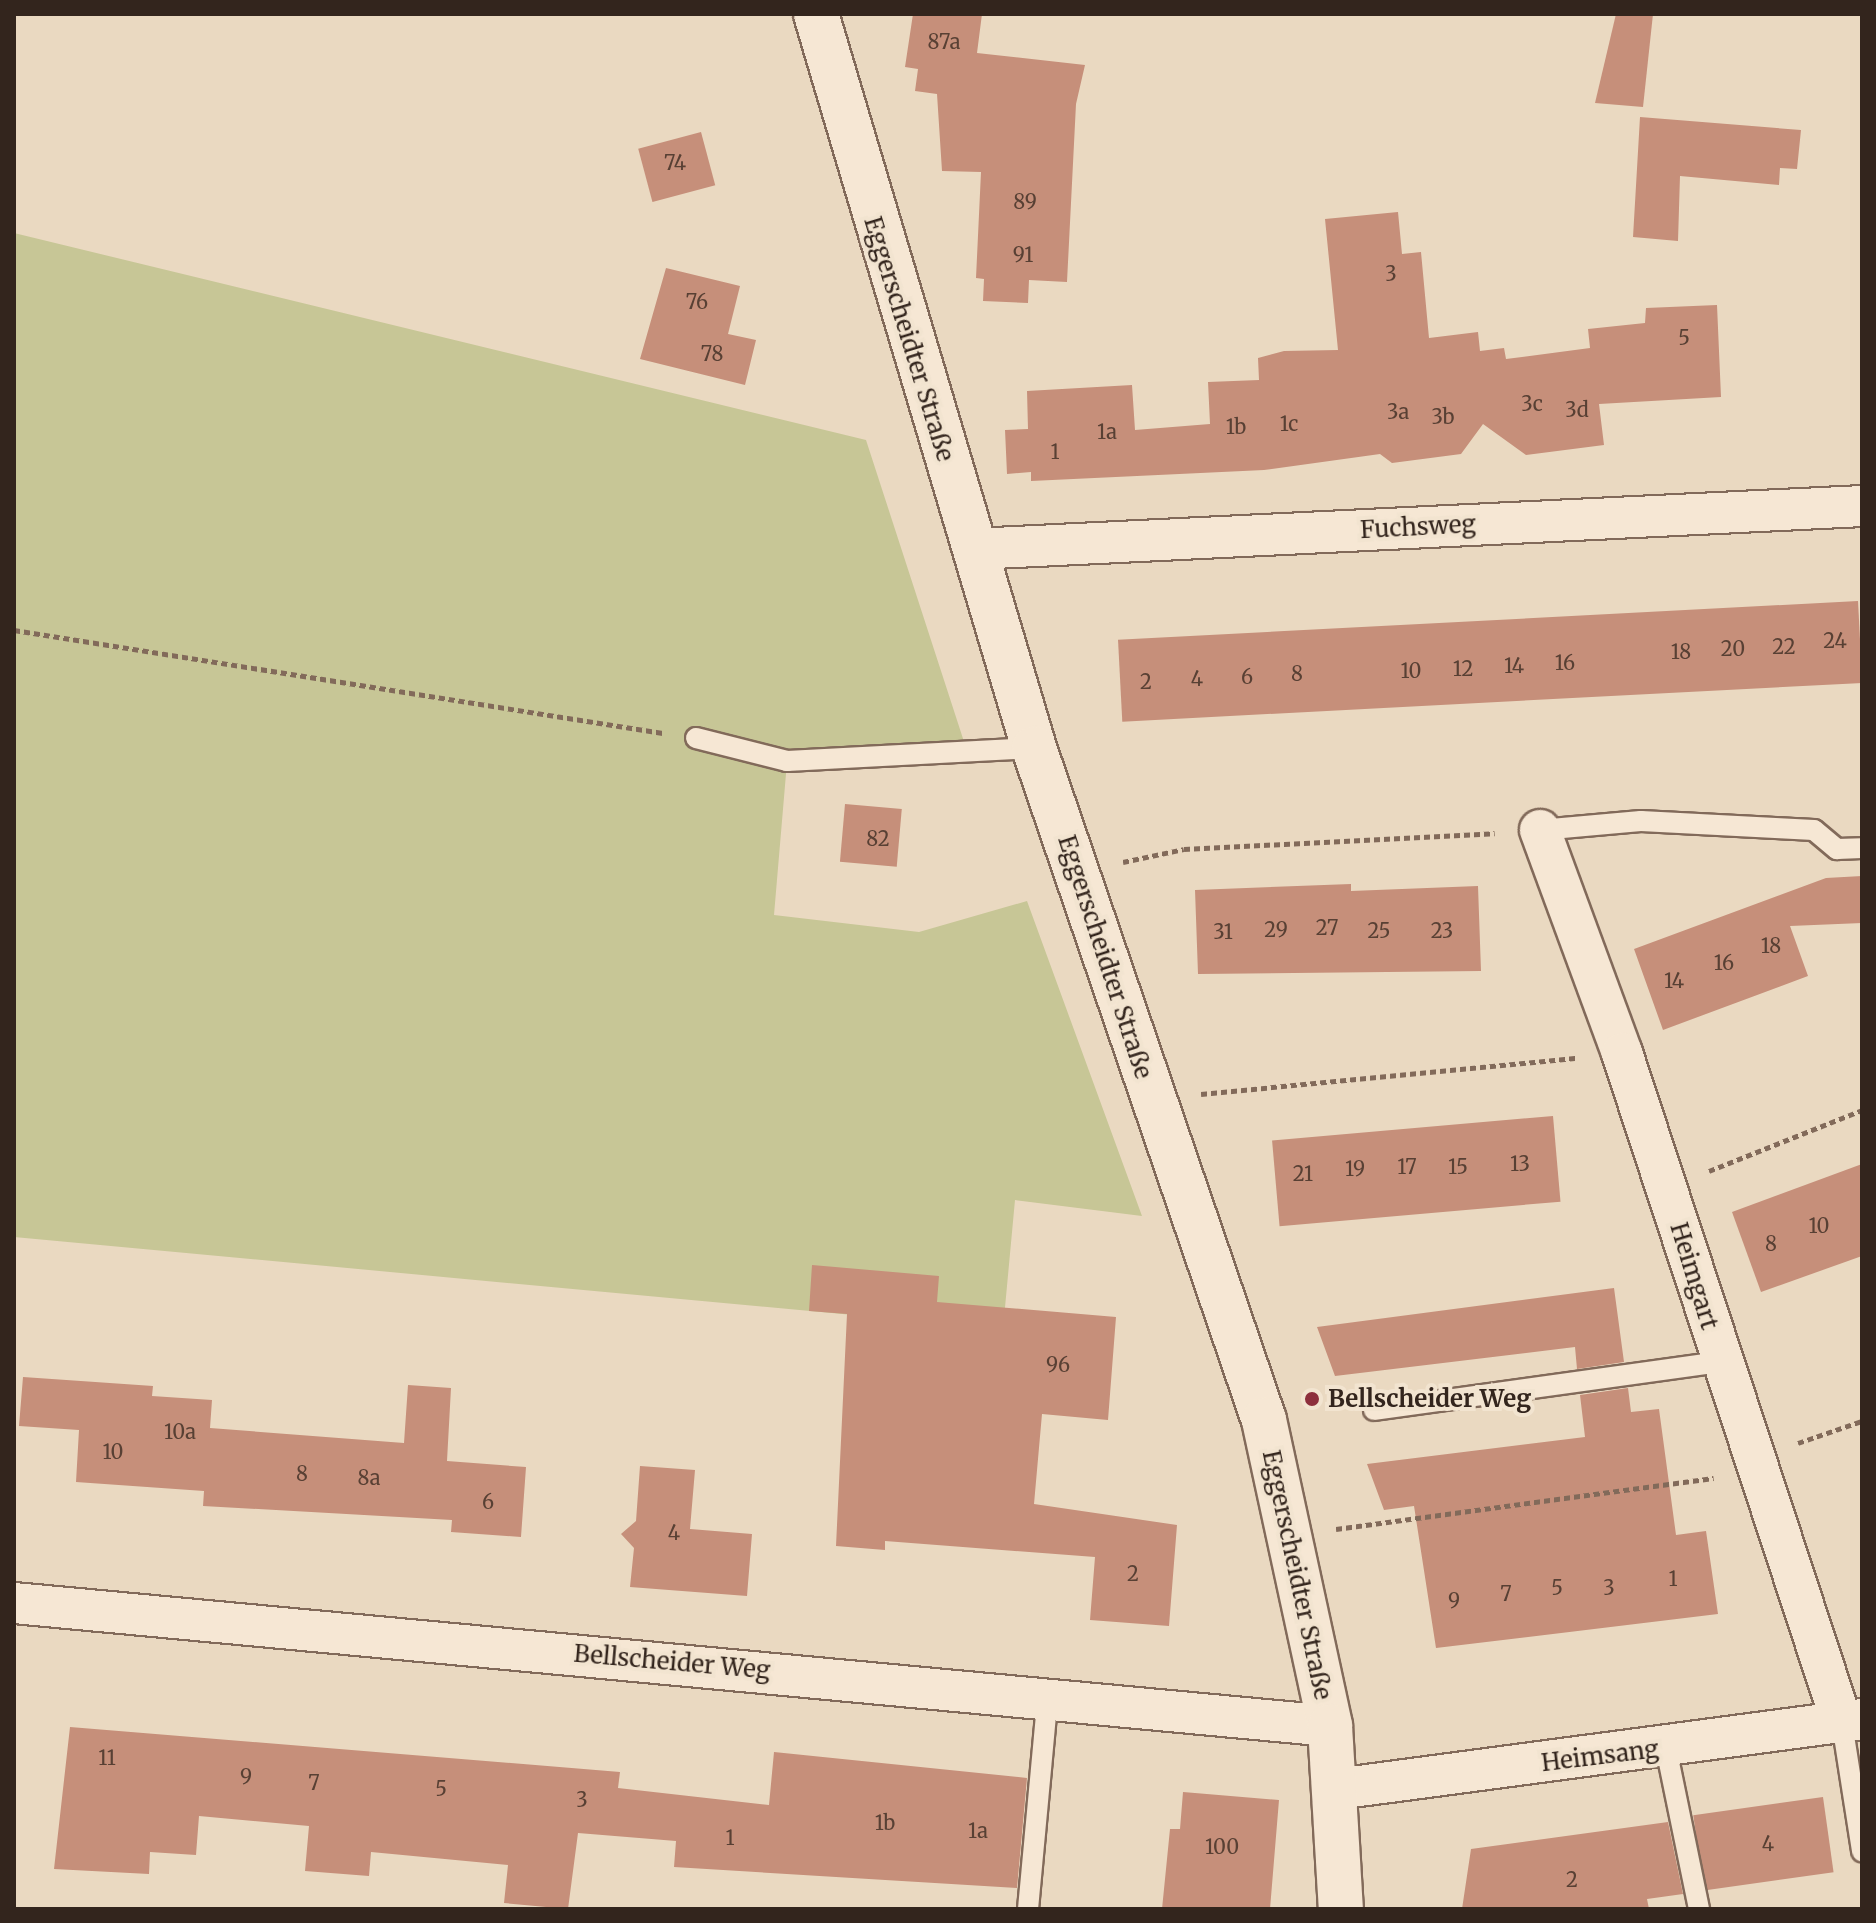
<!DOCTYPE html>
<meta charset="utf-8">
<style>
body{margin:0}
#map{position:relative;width:1876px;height:1923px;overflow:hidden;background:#ead9c1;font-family:Merriweather,serif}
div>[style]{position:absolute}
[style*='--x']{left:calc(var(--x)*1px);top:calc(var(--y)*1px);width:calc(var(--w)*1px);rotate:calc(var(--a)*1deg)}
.green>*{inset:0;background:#c7c696}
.building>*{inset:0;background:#c68f7a;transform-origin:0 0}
.path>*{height:5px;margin-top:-2.5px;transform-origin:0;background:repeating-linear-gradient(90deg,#826a5a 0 6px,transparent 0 10px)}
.roads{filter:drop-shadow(2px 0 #826a5a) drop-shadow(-2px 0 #826a5a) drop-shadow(0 2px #826a5a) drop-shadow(0 -2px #826a5a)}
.service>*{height:20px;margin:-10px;padding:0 10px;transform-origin:10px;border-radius:10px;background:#f6e7d4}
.minor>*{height:40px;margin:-20px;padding:0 20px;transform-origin:20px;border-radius:20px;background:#f6e7d4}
.tertiary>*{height:44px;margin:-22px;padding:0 22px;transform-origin:22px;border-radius:22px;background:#f6e7d4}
.dots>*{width:22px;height:22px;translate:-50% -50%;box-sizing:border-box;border:4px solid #f2e4d0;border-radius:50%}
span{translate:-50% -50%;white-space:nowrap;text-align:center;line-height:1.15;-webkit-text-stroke:8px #f2e4d0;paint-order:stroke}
.number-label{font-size:20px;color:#584034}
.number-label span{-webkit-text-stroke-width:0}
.street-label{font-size:24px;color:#33251d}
.poi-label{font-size:24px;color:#33251d;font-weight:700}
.left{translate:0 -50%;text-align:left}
.frame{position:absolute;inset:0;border:16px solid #33251d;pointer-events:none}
</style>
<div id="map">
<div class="green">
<i style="clip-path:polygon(14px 233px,866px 440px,968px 754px,787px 762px,774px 915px,919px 932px,1027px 901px,1142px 1216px,1015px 1200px,1003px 1329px,14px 1237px)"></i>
</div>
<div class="building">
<i style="clip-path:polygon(913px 14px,982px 14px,977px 53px,1085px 65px,1076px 104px,1067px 282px,1029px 280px,1028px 303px,983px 301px,984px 279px,976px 278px,981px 172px,942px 171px,937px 94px,915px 91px,918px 69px,905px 67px)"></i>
<i style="clip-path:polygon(1616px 14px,1653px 14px,1643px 107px,1595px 103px)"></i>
<i style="clip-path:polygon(1640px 117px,1801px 130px,1797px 169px,1780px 168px,1779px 185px,1680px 176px,1678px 241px,1633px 237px)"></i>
<i style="left:701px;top:132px;width:55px;height:65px;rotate:75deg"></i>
<i style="clip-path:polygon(1398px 212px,1402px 254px,1421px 252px,1429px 338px,1478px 332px,1480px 351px,1504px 348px,1506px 359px,1590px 348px,1588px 329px,1645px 323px,1646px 308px,1717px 305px,1721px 397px,1599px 404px,1604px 445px,1526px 455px,1483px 424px,1461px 454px,1392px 463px,1380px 454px,1264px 470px,1031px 481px,1031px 472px,1007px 474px,1005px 430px,1028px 429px,1027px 391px,1132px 385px,1135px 430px,1210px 424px,1208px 382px,1259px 380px,1258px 358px,1284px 351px,1338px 350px,1325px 219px)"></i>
<i style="clip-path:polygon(666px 268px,740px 286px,728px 334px,756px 340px,745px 385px,640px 359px)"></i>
<i style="left:1858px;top:601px;width:82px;height:741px;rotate:87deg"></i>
<i style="left:845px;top:804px;width:57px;height:58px;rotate:5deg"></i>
<i style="clip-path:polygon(1862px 876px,1862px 923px,1790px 926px,1808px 976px,1663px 1030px,1634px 949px,1826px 878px)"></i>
<i style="clip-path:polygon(1351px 884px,1351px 891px,1478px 886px,1481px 971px,1198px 974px,1195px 890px)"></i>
<i style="left:1553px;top:1116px;width:86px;height:282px;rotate:85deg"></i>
<i style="clip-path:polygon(1862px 1164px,1862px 1256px,1761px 1292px,1732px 1212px)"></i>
<i style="clip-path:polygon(812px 1265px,939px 1276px,937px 1302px,1116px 1317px,1108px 1420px,1042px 1414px,1034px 1504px,1177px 1525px,1169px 1626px,1090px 1620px,1095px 1557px,885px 1541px,885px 1550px,836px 1546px,847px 1314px,809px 1311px)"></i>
<i style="clip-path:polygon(1614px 1288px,1624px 1362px,1577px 1369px,1575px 1347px,1335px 1376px,1317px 1327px)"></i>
<i style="clip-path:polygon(23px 1377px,153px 1386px,152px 1396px,212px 1400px,210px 1428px,404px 1443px,408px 1385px,451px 1388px,447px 1461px,526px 1467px,521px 1537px,451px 1532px,452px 1520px,203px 1506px,204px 1491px,76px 1482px,79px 1430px,19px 1426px)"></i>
<i style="clip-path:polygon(1628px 1388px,1631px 1412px,1659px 1409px,1676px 1535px,1706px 1531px,1718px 1614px,1436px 1648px,1414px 1506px,1384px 1510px,1367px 1464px,1585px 1437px,1580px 1395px)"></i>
<i style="clip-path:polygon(640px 1466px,695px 1470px,690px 1529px,752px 1534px,747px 1596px,630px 1587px,634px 1548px,621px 1534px,636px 1521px)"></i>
<i style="clip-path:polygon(70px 1727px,620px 1772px,618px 1788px,769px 1805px,774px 1752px,1027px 1778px,1017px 1888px,674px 1867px,676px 1841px,578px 1833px,568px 1909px,504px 1903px,508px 1865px,371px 1852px,369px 1876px,305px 1871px,309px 1826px,199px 1816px,196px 1855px,150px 1852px,149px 1874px,54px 1869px)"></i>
<i style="clip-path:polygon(1183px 1792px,1279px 1800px,1270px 1909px,1162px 1909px,1170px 1829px,1180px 1829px)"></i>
<i style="left:1823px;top:1797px;width:76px;height:131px;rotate:82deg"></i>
<i style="clip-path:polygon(1668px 1822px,1683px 1894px,1647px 1899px,1649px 1909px,1462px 1909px,1471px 1849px)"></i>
</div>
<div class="path">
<i style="--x:14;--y:630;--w:657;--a:9.02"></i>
<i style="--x:1123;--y:862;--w:62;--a:-12"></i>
<i style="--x:1184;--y:849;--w:311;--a:-2.9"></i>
<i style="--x:1201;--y:1094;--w:378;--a:-5.5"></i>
<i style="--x:1709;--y:1171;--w:165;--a:-21.7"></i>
<i style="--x:1798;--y:1443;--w:68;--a:-19"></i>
<i style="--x:1336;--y:1529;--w:381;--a:-7.7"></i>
</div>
<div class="roads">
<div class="service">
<i style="--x:696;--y:738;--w:94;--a:14.2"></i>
<i style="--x:787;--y:761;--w:247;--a:-3"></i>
<i style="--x:1540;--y:830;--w:101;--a:-5.1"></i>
<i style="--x:1641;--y:821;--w:173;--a:3"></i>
<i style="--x:1814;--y:830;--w:30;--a:40"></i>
<i style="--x:1837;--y:849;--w:25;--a:-2"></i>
<i style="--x:1374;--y:1410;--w:350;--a:-7.9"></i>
<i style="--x:1842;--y:1723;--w:130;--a:81.1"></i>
<i style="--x:1666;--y:1748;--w:164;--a:78.4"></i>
<i style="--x:1028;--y:1909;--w:215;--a:-84.7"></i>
</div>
<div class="minor">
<i style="--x:974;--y:549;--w:889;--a:-2.77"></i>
<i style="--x:1540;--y:830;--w:238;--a:69.8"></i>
<i style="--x:1622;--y:1053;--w:705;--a:71.82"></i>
<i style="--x:14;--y:1603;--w:1322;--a:5.34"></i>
<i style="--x:1337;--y:1789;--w:530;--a:-7.59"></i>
</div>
<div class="tertiary">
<i style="--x:816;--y:14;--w:766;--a:73.46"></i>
<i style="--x:1034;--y:748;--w:710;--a:71.11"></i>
<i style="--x:1264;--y:1420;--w:313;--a:77.8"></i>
<i style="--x:1330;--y:1726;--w:183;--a:86.6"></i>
</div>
</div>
<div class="dots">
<i style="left:1312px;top:1399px;background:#8d2f3c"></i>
</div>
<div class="number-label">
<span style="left:944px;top:41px">87a</span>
<span style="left:675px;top:162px">74</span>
<span style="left:1025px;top:201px">89</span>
<span style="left:1023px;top:254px">91</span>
<span style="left:1391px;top:273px">3</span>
<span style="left:697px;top:301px">76</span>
<span style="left:1684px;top:337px">5</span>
<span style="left:712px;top:353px">78</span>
<span style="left:1532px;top:403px">3c</span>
<span style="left:1577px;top:409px">3d</span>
<span style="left:1398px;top:411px">3a</span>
<span style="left:1443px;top:416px">3b</span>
<span style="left:1289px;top:423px">1c</span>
<span style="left:1236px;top:426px">1b</span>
<span style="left:1107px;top:431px">1a</span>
<span style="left:1055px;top:451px">1</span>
<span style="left:1835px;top:640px">24</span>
<span style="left:1784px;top:646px">22</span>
<span style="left:1733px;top:648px">20</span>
<span style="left:1681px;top:651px">18</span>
<span style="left:1565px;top:662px">16</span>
<span style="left:1514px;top:665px">14</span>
<span style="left:1463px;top:668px">12</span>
<span style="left:1411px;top:670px">10</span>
<span style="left:1297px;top:673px">8</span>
<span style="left:1247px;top:676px">6</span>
<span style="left:1197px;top:678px">4</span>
<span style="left:1146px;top:681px">2</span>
<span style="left:878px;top:838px">82</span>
<span style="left:1327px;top:927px">27</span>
<span style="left:1276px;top:929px">29</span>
<span style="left:1379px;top:930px">25</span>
<span style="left:1442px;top:930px">23</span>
<span style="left:1223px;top:931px">31</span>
<span style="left:1771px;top:945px">18</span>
<span style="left:1724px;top:962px">16</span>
<span style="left:1674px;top:980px">14</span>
<span style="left:1520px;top:1163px">13</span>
<span style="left:1407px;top:1166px">17</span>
<span style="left:1458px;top:1166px">15</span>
<span style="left:1355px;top:1168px">19</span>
<span style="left:1303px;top:1173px">21</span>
<span style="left:1819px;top:1225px">10</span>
<span style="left:1771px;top:1243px">8</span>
<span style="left:1058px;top:1364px">96</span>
<span style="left:180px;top:1431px">10a</span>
<span style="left:113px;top:1451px">10</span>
<span style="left:302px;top:1473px">8</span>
<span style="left:369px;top:1477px">8a</span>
<span style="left:488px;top:1501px">6</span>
<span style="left:674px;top:1532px">4</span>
<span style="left:1133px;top:1573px">2</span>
<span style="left:1673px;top:1578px">1</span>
<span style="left:1557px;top:1587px">5</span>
<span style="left:1609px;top:1587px">3</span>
<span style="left:1506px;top:1593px">7</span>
<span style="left:1454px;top:1600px">9</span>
<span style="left:107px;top:1757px">11</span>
<span style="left:246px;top:1776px">9</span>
<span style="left:314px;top:1782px">7</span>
<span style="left:441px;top:1788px">5</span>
<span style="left:582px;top:1799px">3</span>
<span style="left:885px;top:1822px">1b</span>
<span style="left:978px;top:1830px">1a</span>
<span style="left:730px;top:1837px">1</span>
<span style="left:1768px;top:1843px">4</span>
<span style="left:1222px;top:1846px">100</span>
<span style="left:1572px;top:1879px">2</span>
</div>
<div class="street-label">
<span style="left:909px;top:339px;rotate:73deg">Eggerscheidter Straße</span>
<span style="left:1418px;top:527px;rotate:-3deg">Fuchsweg</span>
<span style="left:1105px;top:957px;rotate:72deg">Eggerscheidter Straße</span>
<span style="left:1694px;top:1276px;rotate:73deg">Heimgart</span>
<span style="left:1297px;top:1575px;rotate:78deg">Eggerscheidter Straße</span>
<span style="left:672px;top:1662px;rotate:5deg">Bellscheider Weg</span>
<span style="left:1600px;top:1756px;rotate:-7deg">Heimsang</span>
</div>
<div class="poi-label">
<span class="left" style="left:1328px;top:1399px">Bellscheider Weg</span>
</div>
<div class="frame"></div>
</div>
